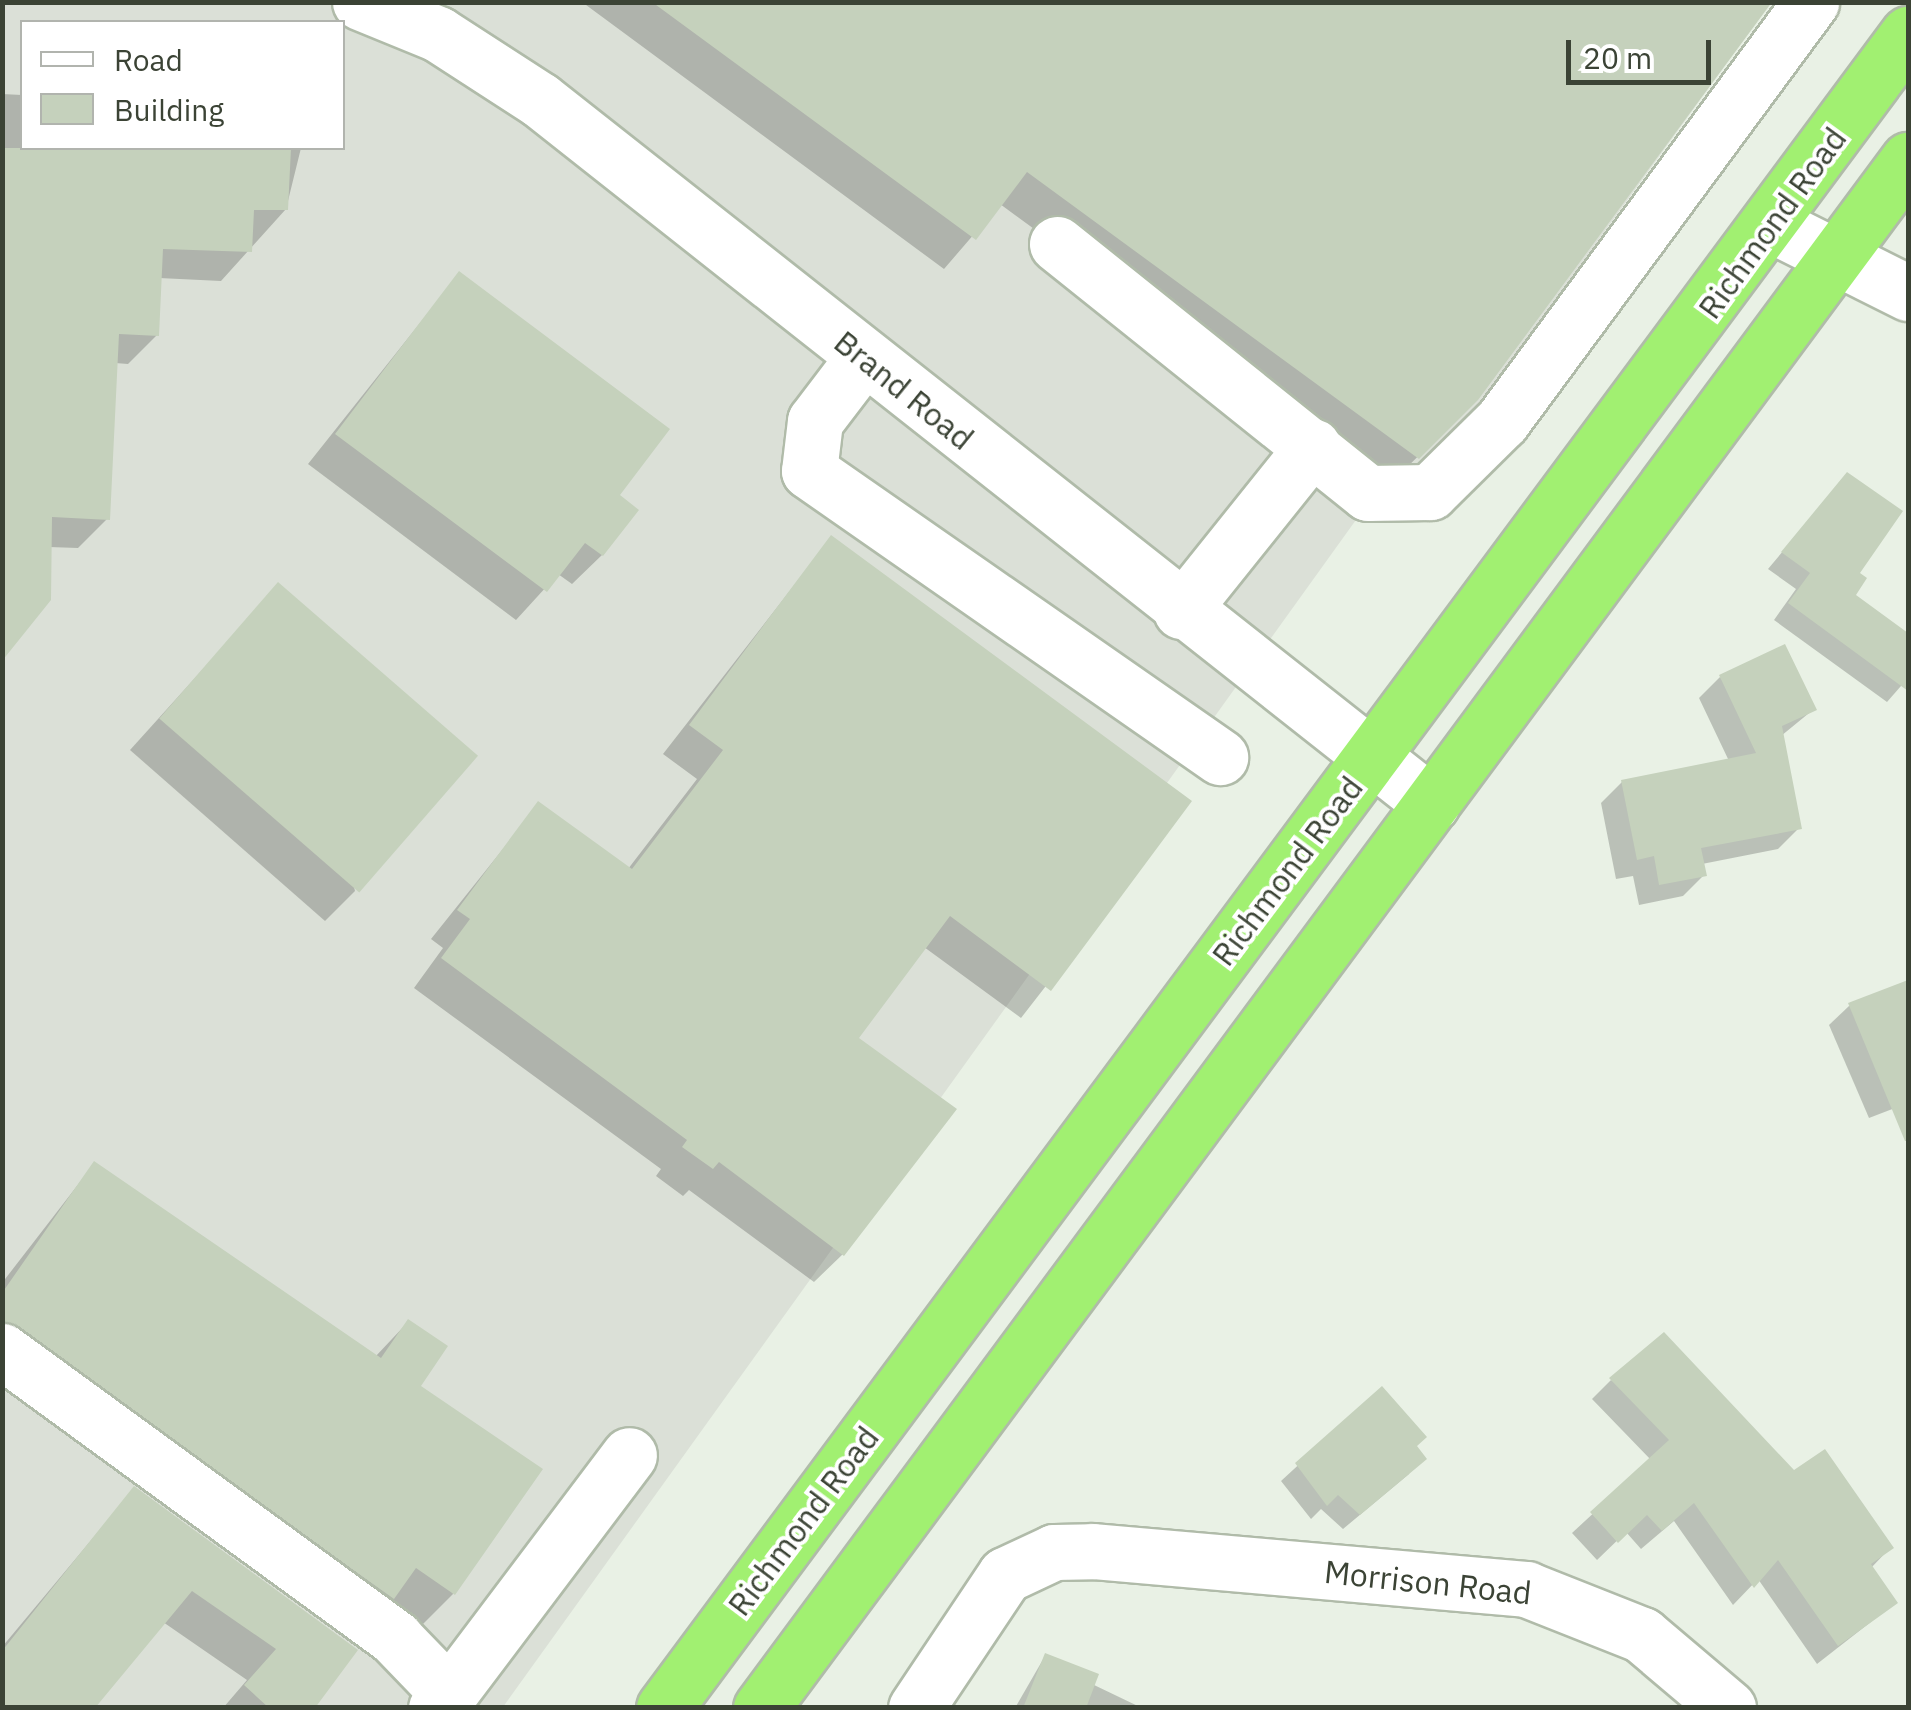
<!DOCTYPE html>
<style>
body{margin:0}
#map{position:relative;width:1911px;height:1710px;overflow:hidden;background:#e9f1e5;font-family:"IBM Plex Sans",sans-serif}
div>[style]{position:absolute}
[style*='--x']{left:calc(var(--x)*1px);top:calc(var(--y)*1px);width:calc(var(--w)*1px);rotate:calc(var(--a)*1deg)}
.industrial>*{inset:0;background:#dbe0d7}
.shadow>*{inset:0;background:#0003}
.building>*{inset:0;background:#c5d1bc;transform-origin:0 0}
.roads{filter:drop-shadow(2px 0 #b0bba9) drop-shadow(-2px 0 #b0bba9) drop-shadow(0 2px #b0bba9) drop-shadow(0 -2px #b0bba9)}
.minor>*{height:55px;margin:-27.5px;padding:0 27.5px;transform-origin:27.5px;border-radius:27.5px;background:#fff}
.highway>*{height:55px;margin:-27.5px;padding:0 27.5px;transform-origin:27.5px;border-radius:27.5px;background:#a1f071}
span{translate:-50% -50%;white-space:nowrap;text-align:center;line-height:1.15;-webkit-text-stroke:8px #fff;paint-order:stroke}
.street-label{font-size:32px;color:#3b4335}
.frame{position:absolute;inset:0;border:5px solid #3b4335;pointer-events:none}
.legend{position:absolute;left:20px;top:20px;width:325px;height:130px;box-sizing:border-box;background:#fff;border:2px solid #b1b4ae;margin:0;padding:12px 18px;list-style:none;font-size:30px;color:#3b4335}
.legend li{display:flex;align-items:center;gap:20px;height:50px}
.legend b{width:50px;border:2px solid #b1b4ae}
.scale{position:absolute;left:1566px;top:40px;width:145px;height:45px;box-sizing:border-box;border:5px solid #3b4335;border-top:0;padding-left:12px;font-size:30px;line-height:35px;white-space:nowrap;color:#3b4335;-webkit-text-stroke:8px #fff;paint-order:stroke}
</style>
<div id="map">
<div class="industrial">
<i style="clip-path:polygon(evenodd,3px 3px,1770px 3px,1399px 516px,1371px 499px,503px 1707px,3px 1708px,3px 3px,22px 22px,342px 22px,342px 148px,22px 148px,22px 22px)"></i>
</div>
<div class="shadow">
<i style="clip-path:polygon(582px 2px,1210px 2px,1476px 399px,1387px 487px,1000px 204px,944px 269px)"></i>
<i style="clip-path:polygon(2px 94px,22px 95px,22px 148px,301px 148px,286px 209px,221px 281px,159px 278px,157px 335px,128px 364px,115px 363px,107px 519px,78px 548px,49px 547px,2px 653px)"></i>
<i style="clip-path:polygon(459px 274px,617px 495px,602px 555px,572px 584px,558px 574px,516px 620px,308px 464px)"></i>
<i style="clip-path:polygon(1847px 475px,1852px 595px,1908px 636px,1908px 678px,1887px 702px,1774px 620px,1796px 589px,1768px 569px)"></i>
<i style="clip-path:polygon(831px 538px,1189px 802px,1021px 1018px,924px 947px,856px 1038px,843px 1254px,814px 1282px,689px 1190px,683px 1196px,656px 1176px,661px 1169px,414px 988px,443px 948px,431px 939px,539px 804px,628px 869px,697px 779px,663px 754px)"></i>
<i style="clip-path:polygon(278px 586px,355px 891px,325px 921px,130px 750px)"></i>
<i style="clip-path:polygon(1720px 677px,1814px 709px,1781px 736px,1799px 828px,1778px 849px,1702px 864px,1704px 875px,1683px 896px,1639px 905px,1633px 876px,1616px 879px,1601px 803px,1622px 782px,1729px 761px,1699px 698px)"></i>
<i style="clip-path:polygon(1908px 983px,1908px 1103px,1869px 1118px,1829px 1025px,1849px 1006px)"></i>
<i style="clip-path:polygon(94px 1164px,375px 1357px,408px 1322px,453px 1594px,423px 1624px,2px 1370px,2px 1283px)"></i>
<i style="clip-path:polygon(1611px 1380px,1794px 1474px,1891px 1547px,1871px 1568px,1895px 1603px,1817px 1664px,1758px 1579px,1733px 1605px,1674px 1521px,1641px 1549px,1626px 1532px,1597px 1560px,1572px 1533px,1651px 1460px,1592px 1399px)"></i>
<i style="clip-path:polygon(1381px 1389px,1414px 1446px,1409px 1474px,1343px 1529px,1321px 1509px,1311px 1519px,1281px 1481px)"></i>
<i style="clip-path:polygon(134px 1489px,355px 1650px,309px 1708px,223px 1708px,247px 1680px,163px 1622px,2px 1708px,2px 1647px)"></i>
<i style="clip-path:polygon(1045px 1656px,1092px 1684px,1142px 1708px,1015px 1708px)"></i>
</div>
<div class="building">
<i style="clip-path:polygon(652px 2px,1772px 2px,1478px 400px,1419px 459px,1027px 172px,976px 240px)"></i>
<i style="clip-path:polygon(2px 148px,291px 148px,288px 210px,254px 210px,252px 252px,163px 249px,159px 336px,119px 334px,110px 520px,52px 517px,51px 600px,2px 661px)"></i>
<i style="clip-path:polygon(459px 271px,670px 429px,620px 495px,639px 510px,603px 556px,585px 543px,547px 592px,335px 434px)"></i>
<i style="clip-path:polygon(1847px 472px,1903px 511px,1860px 573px,1867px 578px,1856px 595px,1908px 633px,1908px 691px,1788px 603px,1810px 573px,1781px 552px)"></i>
<i style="clip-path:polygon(831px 535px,1192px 801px,1051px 991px,950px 916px,859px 1038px,957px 1109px,844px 1256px,719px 1162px,713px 1169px,682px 1147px,687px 1140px,441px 958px,470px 919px,457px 910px,538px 801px,632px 869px,723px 750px,689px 725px)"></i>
<i style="left:278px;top:582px;width:265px;height:181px;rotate:41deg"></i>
<i style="clip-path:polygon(1785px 644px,1817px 710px,1782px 726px,1802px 829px,1701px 848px,1707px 876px,1659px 885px,1654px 856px,1637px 860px,1621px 780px,1756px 753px,1719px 675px)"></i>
<i style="clip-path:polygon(1908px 980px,1908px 1141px,1905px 1141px,1848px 1003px)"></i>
<i style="clip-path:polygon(94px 1161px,381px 1358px,408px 1319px,448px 1346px,421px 1386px,543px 1469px,455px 1595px,416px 1568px,394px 1599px,2px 1320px,2px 1293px)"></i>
<i style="clip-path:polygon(1664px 1332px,1794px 1470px,1825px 1449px,1894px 1548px,1871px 1564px,1898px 1603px,1838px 1646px,1778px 1560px,1754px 1588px,1694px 1503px,1662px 1531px,1647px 1515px,1618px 1543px,1590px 1512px,1669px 1440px,1609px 1378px)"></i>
<i style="clip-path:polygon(1382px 1386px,1427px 1437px,1417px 1446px,1427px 1459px,1360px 1515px,1338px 1495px,1327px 1506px,1295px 1463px)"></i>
<i style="clip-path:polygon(134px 1486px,358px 1650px,315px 1708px,269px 1708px,244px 1685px,276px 1649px,192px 1591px,95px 1708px,2px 1708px,2px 1651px)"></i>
<i style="clip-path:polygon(1045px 1653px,1099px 1674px,1086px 1708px,1023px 1708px)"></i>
</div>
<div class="roads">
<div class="minor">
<i style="--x:360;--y:2;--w:84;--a:22.3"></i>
<i style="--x:438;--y:34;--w:121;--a:32.9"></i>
<i style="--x:540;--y:100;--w:1136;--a:38.28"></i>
<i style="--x:1772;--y:225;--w:152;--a:26.6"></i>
<i style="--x:1057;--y:244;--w:398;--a:38.7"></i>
<i style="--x:1368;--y:493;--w:62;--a:-0.9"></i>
<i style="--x:1430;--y:492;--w:101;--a:-44.6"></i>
<i style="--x:1502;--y:421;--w:521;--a:-53.59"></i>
<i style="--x:863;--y:358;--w:79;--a:127.3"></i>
<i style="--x:815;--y:421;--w:50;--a:96.8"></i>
<i style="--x:809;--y:471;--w:501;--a:34.83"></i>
<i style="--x:1181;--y:611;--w:211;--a:-51.3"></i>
<i style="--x:2;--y:1351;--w:487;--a:36.1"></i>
<i style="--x:395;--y:1638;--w:78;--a:46"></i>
<i style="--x:449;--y:1694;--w:19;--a:133"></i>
<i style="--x:449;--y:1694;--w:299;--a:-53"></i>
<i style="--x:916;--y:1708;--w:160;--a:-56.2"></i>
<i style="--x:1005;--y:1575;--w:54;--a:-25.1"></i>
<i style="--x:1054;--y:1552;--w:39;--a:-1"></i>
<i style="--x:1093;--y:1551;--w:435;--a:5"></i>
<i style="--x:1526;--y:1589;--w:125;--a:21.6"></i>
<i style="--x:1642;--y:1635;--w:113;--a:40.3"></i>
</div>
<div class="highway">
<i style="--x:664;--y:1708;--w:2086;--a:-53.38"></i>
<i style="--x:761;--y:1708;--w:1927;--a:-53.46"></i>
</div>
</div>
<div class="street-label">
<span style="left:1772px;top:223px;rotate:-54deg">Richmond Road</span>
<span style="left:904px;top:390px;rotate:39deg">Brand Road</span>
<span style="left:1287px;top:871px;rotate:-53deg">Richmond Road</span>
<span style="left:803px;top:1521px;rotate:-53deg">Richmond Road</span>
<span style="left:1428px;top:1582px;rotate:6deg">Morrison Road</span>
</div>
<div class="frame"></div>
<ul class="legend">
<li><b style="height:12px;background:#fff"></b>Road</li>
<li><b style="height:28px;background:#c5d1bc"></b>Building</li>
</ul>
<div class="scale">20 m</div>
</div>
